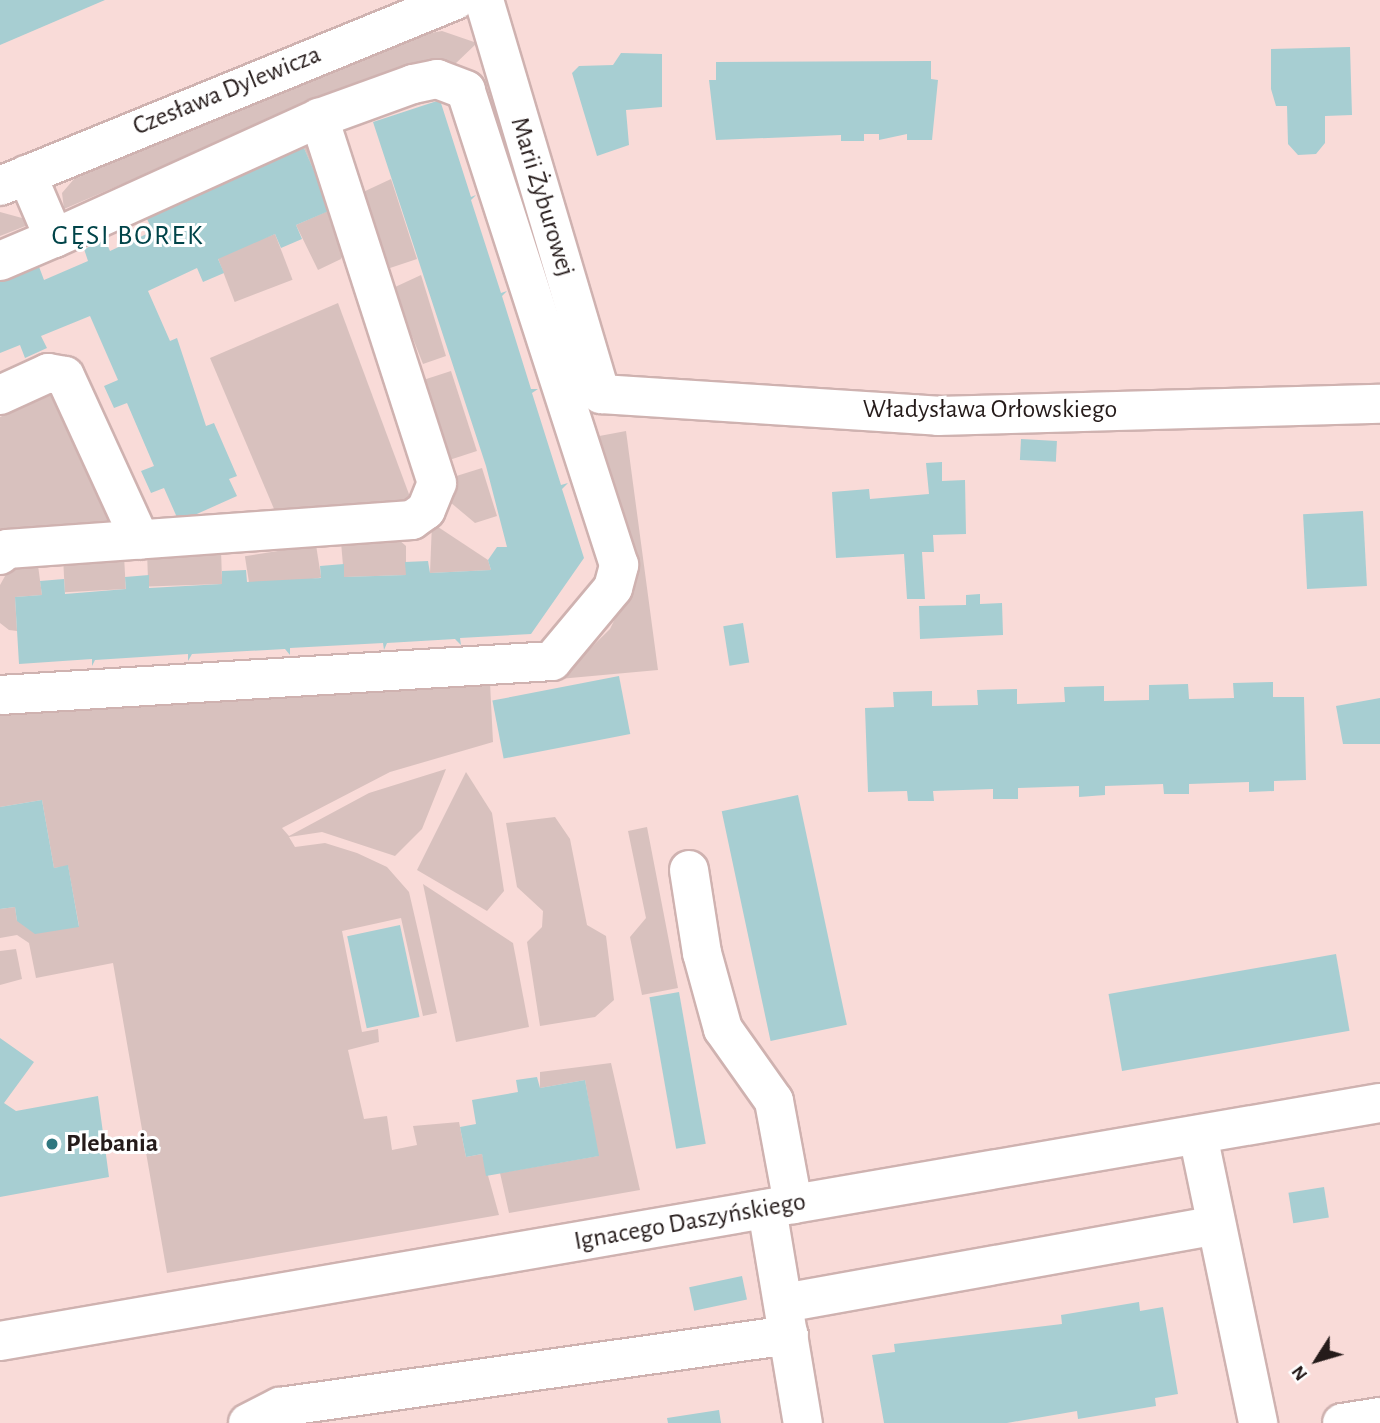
<!DOCTYPE html>
<meta charset="utf-8">
<style>
body{margin:0}
#map{position:relative;width:1380px;height:1423px;overflow:hidden;background:#f9dbd8;font-family:"Alegreya Sans",sans-serif}
div>[style]{position:absolute}
[style*='--x']{left:calc(var(--x)*1px);top:calc(var(--y)*1px);width:calc(var(--w)*1px);rotate:calc(var(--a)*1deg)}
.green>*{inset:0;background:#d8c1be;transform-origin:0 0}
.building>*{inset:0;background:#a7ced2;transform-origin:0 0}
.roads{filter:drop-shadow(2px 0 #cfb2b0) drop-shadow(-2px 0 #cfb2b0) drop-shadow(0 2px #cfb2b0) drop-shadow(0 -2px #cfb2b0)}
.minor>*{height:38px;margin:-19px;padding:0 19px;transform-origin:19px;border-radius:19px;background:#fff}
.dots>*{width:19px;height:19px;translate:-50% -50%;box-sizing:border-box;border:4px solid #fff;border-radius:50%}
span{translate:-50% -50%;white-space:nowrap;text-align:center;line-height:1.15;-webkit-text-stroke:6px #fff;paint-order:stroke}
.street-label{font-size:26px;color:#251b1a}
.poi-label{font-size:26px;color:#251b1a;font-weight:700}
.left{translate:0 -50%;text-align:left}
.neighbourhood-label{font-size:28px;color:#004449;letter-spacing:2px}
.north{position:absolute;left:1282px;top:1325px;width:70px;height:70px;-webkit-text-stroke:5px #fff;paint-order:stroke;rotate:233deg;font-size:19px;font-weight:700;line-height:28px;text-align:center;color:#251b1a}
.north::after{content:'';display:block;margin:auto;width:24px;height:32px;background:#251b1a;clip-path:polygon(50% 0,100% 100%,50% 72%,0 100%)}
</style>
<div id="map">
<div class="green">
<i style="clip-path:polygon(442px 31px,477px 43px,454px 65px,308px 104px,64px 209px,62px 193px,74px 179px,401px 38px)"></i>
<i style="clip-path:polygon(314px 144px,347px 245px,341px 259px,318px 270px,296px 225px,330px 210px,304px 148px)"></i>
<i style="clip-path:polygon(391px 179px,417px 259px,390px 268px,361px 193px)"></i>
<i style="clip-path:polygon(0 212px,22px 218px,28px 225px,0 236px)"></i>
<i style="left:275px;top:234px;width:49px;height:62px;rotate:69deg"></i>
<i style="clip-path:polygon(421px 275px,446px 356px,423px 364px,393px 288px)"></i>
<i style="clip-path:polygon(338px 303px,413px 505px,277px 516px,210px 358px)"></i>
<i style="left:451px;top:371px;width:84px;height:34px;rotate:72deg"></i>
<i style="clip-path:polygon(55px 392px,114px 522px,0 532px,0 417px)"></i>
<i style="clip-path:polygon(626px 431px,658px 670px,559px 679px,610px 629px,629px 590px,594px 437px)"></i>
<i style="clip-path:polygon(482px 468px,497px 516px,475px 523px,450px 502px,450px 478px)"></i>
<i style="clip-path:polygon(432px 523px,488px 560px,491px 570px,430px 573px)"></i>
<i style="clip-path:polygon(398px 539px,406px 546px,406px 575px,344px 577px,341px 542px)"></i>
<i style="left:316px;top:545px;width:33px;height:72px;rotate:81deg"></i>
<i style="left:221px;top:550px;width:34px;height:74px;rotate:88deg"></i>
<i style="left:124px;top:555px;width:34px;height:61px;rotate:87deg"></i>
<i style="clip-path:polygon(37px 558px,42px 595px,15px 597px,17px 631px,9px 630px,0 623px,0 585px,14px 560px)"></i>
<i style="clip-path:polygon(490px 683px,493px 742px,390px 772px,282px 828px,289px 836px,369px 793px,446px 769px,422px 829px,395px 856px,322px 832px,289px 837px,295px 847px,325px 843px,357px 853px,387px 867px,409px 892px,437px 1013px,423px 1016px,401px 918px,342px 931px,362px 1032px,378px 1029px,379px 1042px,348px 1050px,364px 1119px,387px 1116px,392px 1150px,417px 1145px,413px 1126px,459px 1122px,466px 1157px,482px 1154px,499px 1215px,167px 1273px,113px 963px,36px 978px,29px 943px,17px 935px,0 938px,0 909px,15px 907px,17px 921px,79px 926px,68px 866px,54px 868px,42px 800px,0 807px,0 709px)"></i>
<i style="clip-path:polygon(466px 772px,492px 813px,504px 891px,487px 911px,417px 870px)"></i>
<i style="clip-path:polygon(555px 817px,570px 839px,587px 925px,606px 936px,614px 1000px,595px 1017px,540px 1026px,527px 942px,542px 927px,543px 911px,517px 887px,506px 823px)"></i>
<i style="clip-path:polygon(647px 827px,678px 988px,642px 995px,630px 937px,646px 918px,628px 831px)"></i>
<i style="clip-path:polygon(423px 884px,513px 943px,529px 1027px,456px 1042px)"></i>
<i style="clip-path:polygon(16px 949px,22px 979px,0 985px,0 951px)"></i>
<i style="clip-path:polygon(611px 1063px,640px 1190px,509px 1213px,500px 1173px,598px 1156px,585px 1080px,540px 1088px,540px 1072px)"></i>
</div>
<div class="building">
<i style="clip-path:polygon(0 0,105px 0,0 45px)"></i>
<i style="clip-path:polygon(1350px 47px,1352px 115px,1325px 116px,1325px 143px,1316px 154px,1298px 155px,1288px 144px,1287px 106px,1276px 106px,1271px 89px,1271px 49px)"></i>
<i style="clip-path:polygon(621px 53px,662px 54px,662px 107px,626px 110px,629px 145px,597px 156px,572px 73px,579px 66px,613px 65px)"></i>
<i style="clip-path:polygon(931px 61px,931px 79px,938px 80px,932px 140px,907px 140px,907px 134px,879px 140px,879px 134px,864px 134px,864px 141px,841px 141px,841px 135px,716px 140px,709px 80px,716px 80px,716px 62px)"></i>
<i style="clip-path:polygon(440px 100px,471px 197px,476px 195px,471px 200px,501px 293px,507px 291px,502px 296px,531px 389px,538px 389px,532px 393px,561px 485px,568px 483px,562px 489px,584px 558px,531px 634px,460px 638px,461px 645px,455px 639px,387px 643px,384px 650px,383px 643px,290px 648px,290px 655px,285px 649px,192px 654px,188px 661px,188px 654px,95px 660px,92px 666px,92px 659px,19px 664px,15px 597px,42px 595px,40px 581px,64px 579px,65px 594px,126px 589px,125px 577px,149px 575px,149px 588px,222px 584px,222px 571px,246px 570px,247px 582px,321px 578px,320px 566px,344px 564px,344px 577px,406px 575px,405px 562px,428px 561px,430px 573px,491px 570px,488px 560px,497px 547px,507px 547px,486px 466px,373px 122px)"></i>
<i style="clip-path:polygon(304px 148px,331px 210px,296px 225px,302px 239px,281px 248px,275px 234px,218px 259px,224px 273px,203px 282px,197px 268px,148px 291px,170px 341px,177px 338px,206px 426px,214px 423px,237px 476px,229px 479px,237px 496px,179px 522px,164px 488px,151px 493px,141px 471px,154px 466px,127px 403px,114px 408px,104px 386px,118px 380px,90px 316px,41px 336px,47px 348px,25px 358px,20px 345px,0 353px,0 280px,38px 264px,44px 280px,88px 261px,84px 249px,105px 240px,110px 251px,153px 231px,146px 217px)"></i>
<i style="left:1021px;top:439px;width:36px;height:21px;rotate:3deg"></i>
<i style="clip-path:polygon(942px 462px,942px 481px,965px 480px,966px 534px,933px 535px,934px 552px,922px 552px,925px 599px,907px 599px,904px 554px,836px 558px,832px 492px,869px 489px,870px 499px,929px 494px,926px 463px)"></i>
<i style="left:1363px;top:511px;width:75px;height:60px;rotate:87deg"></i>
<i style="clip-path:polygon(980px 594px,980px 604px,1002px 603px,1003px 635px,920px 639px,919px 606px,966px 605px,966px 595px)"></i>
<i style="left:743px;top:623px;width:40px;height:20px;rotate:81deg"></i>
<i style="left:619px;top:676px;width:59px;height:129px;rotate:79deg"></i>
<i style="clip-path:polygon(1273px 682px,1273px 697px,1304px 697px,1306px 780px,1274px 781px,1274px 791px,1249px 792px,1249px 782px,1189px 784px,1189px 794px,1164px 794px,1163px 784px,1105px 786px,1105px 795px,1079px 797px,1079px 786px,1018px 788px,1018px 799px,993px 799px,993px 789px,933px 791px,934px 801px,908px 801px,907px 791px,868px 792px,865px 708px,894px 707px,893px 692px,932px 691px,932px 706px,978px 705px,977px 690px,1017px 689px,1017px 704px,1065px 702px,1064px 687px,1104px 686px,1104px 701px,1149px 700px,1149px 685px,1188px 684px,1189px 699px,1234px 698px,1233px 683px)"></i>
<i style="clip-path:polygon(1380px 698px,1380px 744px,1343px 744px,1336px 706px)"></i>
<i style="left:798px;top:795px;width:235px;height:78px;rotate:78deg"></i>
<i style="clip-path:polygon(42px 800px,54px 868px,68px 865px,79px 927px,35px 934px,17px 921px,15px 907px,0 909px,0 807px)"></i>
<i style="left:400px;top:925px;width:94px;height:54px;rotate:78deg"></i>
<i style="left:1336px;top:954px;width:78px;height:231px;rotate:80deg"></i>
<i style="left:679px;top:992px;width:154px;height:30px;rotate:80deg"></i>
<i style="clip-path:polygon(0 1038px,34px 1062px,4px 1103px,16px 1111px,98px 1096px,109px 1177px,0 1197px)"></i>
<i style="clip-path:polygon(537px 1077px,540px 1088px,585px 1080px,599px 1156px,486px 1176px,482px 1154px,466px 1157px,460px 1127px,476px 1124px,472px 1100px,518px 1092px,516px 1080px)"></i>
<i style="left:1324px;top:1187px;width:31px;height:36px;rotate:81deg"></i>
<i style="left:742px;top:1276px;width:24px;height:54px;rotate:78deg"></i>
<i style="clip-path:polygon(1139px 1302px,1140px 1311px,1163px 1307px,1178px 1394px,1155px 1398px,1156px 1406px,1078px 1419px,1077px 1411px,1007px 1423px,884px 1423px,872px 1355px,895px 1352px,894px 1344px,1062px 1324px,1061px 1315px)"></i>
<i style="clip-path:polygon(719px 1410px,721px 1423px,668px 1423px,667px 1418px)"></i>
</div>
<div class="roads">
<div class="minor">
<i style="--x:484;--y:0;--w:411;--a:73.5"></i>
<i style="--x:601;--y:394;--w:338;--a:3.7"></i>
<i style="--x:938;--y:416;--w:442;--a:-1.6"></i>
<i style="--x:0;--y:186;--w:492;--a:-22.2"></i>
<i style="--x:0;--y:261;--w:59;--a:-23.1"></i>
<i style="--x:0;--y:395;--w:53;--a:-24.6"></i>
<i style="--x:48;--y:373;--w:17;--a:10"></i>
<i style="--x:65;--y:376;--w:180;--a:65.4"></i>
<i style="--x:0;--y:555;--w:9;--a:-41"></i>
<i style="--x:7;--y:549;--w:406;--a:-4.1"></i>
<i style="--x:412;--y:520;--w:17;--a:-36"></i>
<i style="--x:426;--y:510;--w:29;--a:-68"></i>
<i style="--x:437;--y:483;--w:384;--a:-107.9"></i>
<i style="--x:319;--y:118;--w:291;--a:155.6"></i>
<i style="--x:54;--y:238;--w:69;--a:-113.2"></i>
<i style="--x:0;--y:695;--w:553;--a:-3.52"></i>
<i style="--x:552;--y:661;--w:95;--a:-50.1"></i>
<i style="--x:613;--y:588;--w:24;--a:-75"></i>
<i style="--x:619;--y:565;--w:499;--a:-107.9"></i>
<i style="--x:466;--y:90;--w:31;--a:-159"></i>
<i style="--x:437;--y:79;--w:25;--a:168"></i>
<i style="--x:413;--y:84;--w:100;--a:160.1"></i>
<i style="--x:689;--y:870;--w:84;--a:81.1"></i>
<i style="--x:702;--y:953;--w:79;--a:74.6"></i>
<i style="--x:723;--y:1029;--w:88;--a:54.7"></i>
<i style="--x:774;--y:1101;--w:105;--a:79.5"></i>
<i style="--x:1198;--y:1135;--w:294;--a:78.2"></i>
<i style="--x:767;--y:1209;--w:217;--a:80.5"></i>
<i style="--x:784;--y:1303;--w:439;--a:-10.2"></i>
<i style="--x:0;--y:1341;--w:1400;--a:-9.79"></i>
<i style="--x:248;--y:1423;--w:36;--a:-27"></i>
<i style="--x:280;--y:1407;--w:514;--a:-8.05"></i>
<i style="--x:1342;--y:1423;--w:38;--a:-9"></i>
</div>
</div>
<div class="dots">
<i style="left:52px;top:1144px;background:#2f777f"></i>
</div>
<div class="street-label">
<span style="left:227px;top:91px;rotate:-22deg">Czesława Dylewicza</span>
<span style="left:542px;top:197px;rotate:73deg">Marii Żyburowej</span>
<span style="left:990px;top:410px">Władysława Orłowskiego</span>
<span style="left:690px;top:1222px;rotate:-10deg">Ignacego Daszyńskiego</span>
</div>
<div class="poi-label">
<span class="left" style="left:66px;top:1144px">Plebania</span>
</div>
<div class="neighbourhood-label">
<span style="left:128px;top:236px">GĘSI BOREK</span>
</div>
<div class="north">N</div>
</div>
